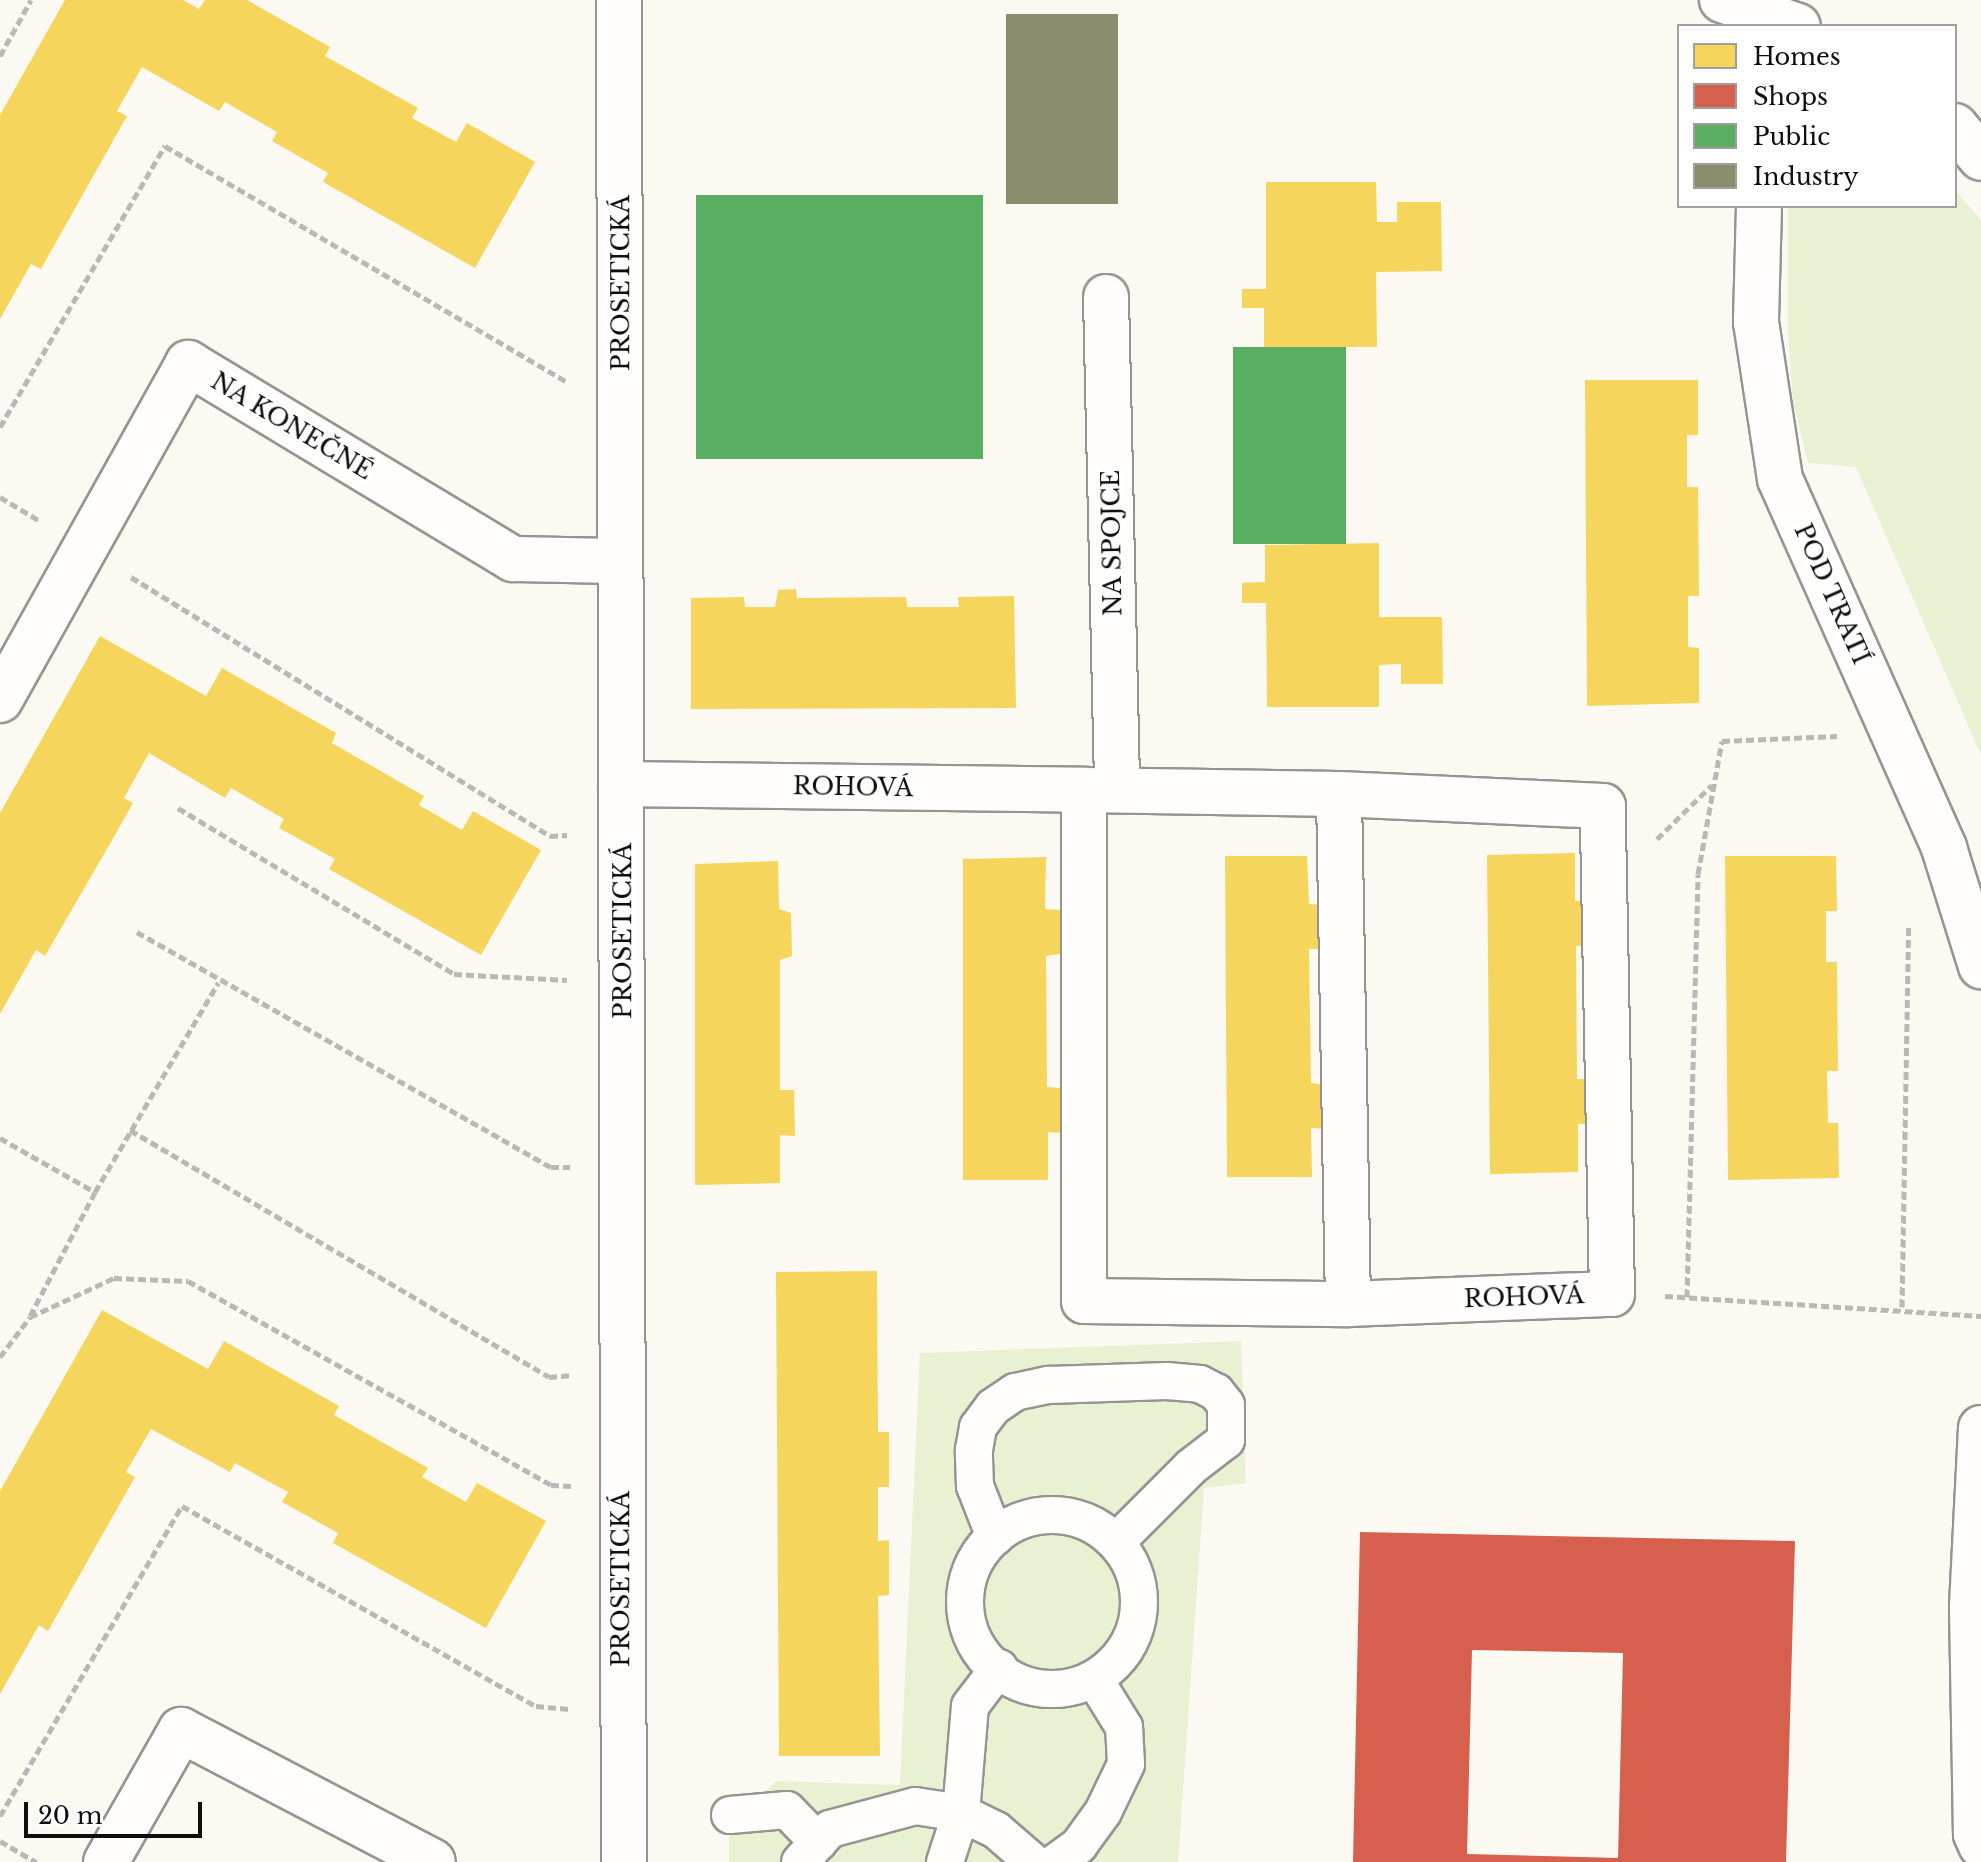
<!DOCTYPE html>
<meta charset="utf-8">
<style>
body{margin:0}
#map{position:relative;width:1981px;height:1862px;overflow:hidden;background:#fcf9f2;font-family:"Libre Baskerville",serif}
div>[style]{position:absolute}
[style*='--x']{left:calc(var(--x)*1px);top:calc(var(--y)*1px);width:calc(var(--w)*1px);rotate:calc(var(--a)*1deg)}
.green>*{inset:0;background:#e8f1d2}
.homes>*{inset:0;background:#f6d55c}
.shops>*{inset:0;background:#d6604d}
.public>*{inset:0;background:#5aae61;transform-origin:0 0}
.industry>*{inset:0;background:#8c8c6e;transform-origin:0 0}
.path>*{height:5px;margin-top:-2.5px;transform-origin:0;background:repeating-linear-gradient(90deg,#b8b8b6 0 8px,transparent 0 12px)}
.roads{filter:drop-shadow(2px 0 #959491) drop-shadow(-2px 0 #959491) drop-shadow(0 2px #959491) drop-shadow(0 -2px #959491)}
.service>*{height:36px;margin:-18px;padding:0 18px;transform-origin:18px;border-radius:18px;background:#fffefd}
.service>.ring{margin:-18px;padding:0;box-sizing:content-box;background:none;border:36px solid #fffefd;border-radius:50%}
.minor>*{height:44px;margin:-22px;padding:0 22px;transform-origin:22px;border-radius:22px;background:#fffefd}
span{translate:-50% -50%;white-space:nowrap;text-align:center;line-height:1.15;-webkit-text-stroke:8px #fff;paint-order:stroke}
.street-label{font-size:24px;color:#0e0e0e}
.legend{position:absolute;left:1677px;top:24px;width:280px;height:184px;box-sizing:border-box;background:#fff;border:2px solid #9f9f9f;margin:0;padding:10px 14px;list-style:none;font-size:24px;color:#0e0e0e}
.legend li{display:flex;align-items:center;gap:16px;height:40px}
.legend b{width:40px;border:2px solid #9f9f9f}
.scale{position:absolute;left:24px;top:1802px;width:178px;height:36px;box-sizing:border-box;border:4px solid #0e0e0e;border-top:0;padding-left:10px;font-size:24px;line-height:28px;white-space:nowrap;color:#0e0e0e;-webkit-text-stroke:6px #fff;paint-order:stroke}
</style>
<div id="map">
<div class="green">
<i style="clip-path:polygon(1955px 190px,1981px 220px,1981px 755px,1856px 467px,1808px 463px,1793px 402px,1788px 333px,1788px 206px,1955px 206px)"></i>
<i style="clip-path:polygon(1241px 1341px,1246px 1483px,1204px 1488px,1178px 1862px,729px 1862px,729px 1827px,776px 1781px,900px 1785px,920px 1353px)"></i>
</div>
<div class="homes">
<i style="clip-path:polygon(65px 0,183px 0,199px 9px,205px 0,247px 0,330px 47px,325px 56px,418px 108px,412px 118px,456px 142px,467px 123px,535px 162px,475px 268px,323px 182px,328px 173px,272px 141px,277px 132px,225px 102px,219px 111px,142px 67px,117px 111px,127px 116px,41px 269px,31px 264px,0 319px,0 115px)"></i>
<i style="clip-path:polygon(1266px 182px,1376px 182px,1377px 222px,1397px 222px,1397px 202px,1441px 202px,1442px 271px,1376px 272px,1377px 347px,1264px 347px,1264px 308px,1242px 308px,1242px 289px,1266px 289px)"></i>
<i style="clip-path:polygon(1585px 380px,1698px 380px,1698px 435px,1687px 435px,1687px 487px,1698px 487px,1699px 596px,1688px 596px,1688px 647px,1699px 648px,1699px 703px,1587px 706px)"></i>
<i style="clip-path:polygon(1379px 543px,1379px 617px,1442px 617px,1443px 684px,1401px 684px,1401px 664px,1379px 665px,1379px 707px,1267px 707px,1266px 603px,1242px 603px,1242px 583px,1265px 582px,1265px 545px)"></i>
<i style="clip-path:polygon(796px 589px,797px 598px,906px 597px,907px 607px,959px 607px,958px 597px,1014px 596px,1016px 708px,691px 709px,691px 598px,744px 597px,745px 607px,775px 607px,778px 590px)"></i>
<i style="clip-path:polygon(100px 636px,206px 696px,222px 668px,336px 733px,332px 743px,424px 796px,419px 805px,462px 830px,473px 811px,541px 850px,481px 955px,329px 869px,335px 859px,279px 828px,284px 819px,231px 788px,225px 798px,149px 753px,124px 798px,133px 803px,111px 842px,45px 956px,36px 950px,0 1014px,0 813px)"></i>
<i style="clip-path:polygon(1575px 853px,1575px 901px,1590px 901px,1589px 945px,1576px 946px,1577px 1079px,1591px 1079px,1592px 1124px,1578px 1124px,1578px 1172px,1490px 1174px,1487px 855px)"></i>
<i style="clip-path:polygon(1225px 856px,1307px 856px,1309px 904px,1323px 905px,1323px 949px,1309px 949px,1311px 1083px,1325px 1085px,1326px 1129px,1311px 1128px,1312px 1177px,1227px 1177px)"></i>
<i style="clip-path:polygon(1725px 856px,1836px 856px,1837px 911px,1826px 911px,1826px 962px,1837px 962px,1838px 1071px,1827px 1071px,1828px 1123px,1838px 1123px,1839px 1178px,1728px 1180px)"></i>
<i style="clip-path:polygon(1046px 857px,1045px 909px,1061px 910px,1060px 954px,1046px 956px,1047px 1087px,1061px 1088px,1062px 1133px,1048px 1132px,1048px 1180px,963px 1180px,963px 859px)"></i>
<i style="clip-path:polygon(778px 861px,779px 909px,791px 913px,792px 956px,780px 960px,780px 1090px,794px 1090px,795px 1136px,780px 1135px,780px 1183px,695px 1185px,695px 864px)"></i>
<i style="clip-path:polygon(877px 1271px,878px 1432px,889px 1432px,889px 1487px,878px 1487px,878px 1541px,889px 1540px,889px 1595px,878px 1596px,880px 1756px,779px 1756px,776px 1272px)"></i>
<i style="clip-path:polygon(102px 1310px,208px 1369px,224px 1341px,339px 1406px,334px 1415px,428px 1468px,422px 1477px,466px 1502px,477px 1483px,546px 1521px,486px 1628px,333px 1543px,338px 1533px,282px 1502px,288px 1492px,235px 1463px,230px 1472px,151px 1429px,126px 1472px,135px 1477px,48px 1631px,39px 1625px,0 1694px,0 1491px)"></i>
</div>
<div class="shops">
<i style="clip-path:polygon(evenodd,1360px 1532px,1795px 1541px,1786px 1862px,1353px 1862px,1360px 1532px,1472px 1650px,1623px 1653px,1618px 1858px,1467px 1854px,1472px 1650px)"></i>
</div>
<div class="public">
<i style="left:696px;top:195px;width:287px;height:264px"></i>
<i style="left:1233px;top:347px;width:113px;height:197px"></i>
</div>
<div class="industry">
<i style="left:1006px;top:14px;width:112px;height:190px"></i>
</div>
<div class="path">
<i style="--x:0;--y:56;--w:64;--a:-61"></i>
<i style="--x:0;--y:427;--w:326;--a:-59.6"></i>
<i style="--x:165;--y:146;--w:467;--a:30.4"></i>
<i style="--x:0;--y:497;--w:47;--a:31"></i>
<i style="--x:131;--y:577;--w:493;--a:31.7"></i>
<i style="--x:550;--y:836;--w:17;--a:-3"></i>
<i style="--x:178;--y:808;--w:322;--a:31"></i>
<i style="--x:454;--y:974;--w:113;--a:3"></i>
<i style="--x:1657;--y:839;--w:77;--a:-44.5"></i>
<i style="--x:137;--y:932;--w:476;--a:29.6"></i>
<i style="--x:551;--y:1167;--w:19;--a:0"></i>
<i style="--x:130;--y:1130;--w:486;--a:30.5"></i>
<i style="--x:549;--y:1377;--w:21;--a:-5"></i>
<i style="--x:0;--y:1138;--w:109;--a:29.6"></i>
<i style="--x:1665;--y:1296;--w:317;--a:3.6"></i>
<i style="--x:1687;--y:1297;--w:423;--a:-88.5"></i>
<i style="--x:1698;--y:874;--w:135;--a:-79.8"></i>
<i style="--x:1722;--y:741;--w:115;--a:-2.5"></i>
<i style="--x:1902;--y:1307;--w:383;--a:-89"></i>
<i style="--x:30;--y:1316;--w:140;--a:-62.3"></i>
<i style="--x:95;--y:1192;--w:243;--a:-59.5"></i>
<i style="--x:0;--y:1357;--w:50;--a:-53.1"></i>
<i style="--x:30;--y:1317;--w:93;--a:-24.9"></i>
<i style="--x:114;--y:1278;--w:74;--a:2.3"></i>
<i style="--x:188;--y:1281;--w:416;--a:29.3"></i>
<i style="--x:551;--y:1485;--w:21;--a:3"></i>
<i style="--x:0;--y:1816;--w:359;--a:-59.6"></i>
<i style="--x:182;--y:1506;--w:407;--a:29.5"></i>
<i style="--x:536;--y:1706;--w:36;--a:5"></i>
<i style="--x:0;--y:1841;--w:42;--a:30.3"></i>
</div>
<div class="roads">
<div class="service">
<i class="ring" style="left:965px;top:1515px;width:138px;height:138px"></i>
<i style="--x:995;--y:1537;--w:55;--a:-111.4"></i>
<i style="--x:975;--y:1486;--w:36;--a:-92"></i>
<i style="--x:974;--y:1450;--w:23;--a:-80"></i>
<i style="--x:978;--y:1427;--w:25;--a:-53"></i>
<i style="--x:993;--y:1407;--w:27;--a:-34"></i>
<i style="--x:1015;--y:1392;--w:35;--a:-12"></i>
<i style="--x:1049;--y:1385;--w:118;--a:-1.9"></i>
<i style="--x:1167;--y:1381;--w:33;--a:5"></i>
<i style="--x:1200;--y:1384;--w:18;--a:27"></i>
<i style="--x:1216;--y:1392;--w:16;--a:52"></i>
<i style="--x:1226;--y:1405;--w:35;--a:90"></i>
<i style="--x:1226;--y:1440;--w:44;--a:142.4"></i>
<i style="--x:1191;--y:1467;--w:106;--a:135"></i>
<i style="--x:730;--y:1815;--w:57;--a:-5"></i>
<i style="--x:787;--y:1810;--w:45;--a:45.9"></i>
<i style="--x:800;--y:1862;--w:45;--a:-47.7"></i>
<i style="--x:830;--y:1829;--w:88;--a:-15.1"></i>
<i style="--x:915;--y:1806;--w:47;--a:8.7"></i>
<i style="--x:961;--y:1813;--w:39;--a:26"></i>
<i style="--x:996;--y:1830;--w:49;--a:40.9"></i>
<i style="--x:945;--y:1862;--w:52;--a:-71.9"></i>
<i style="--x:961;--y:1813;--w:107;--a:-85.2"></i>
<i style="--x:970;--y:1706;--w:48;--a:-52.7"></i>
<i style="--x:1056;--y:1862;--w:29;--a:-36"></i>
<i style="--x:1079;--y:1845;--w:41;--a:-54"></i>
<i style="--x:1103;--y:1812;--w:53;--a:-64.4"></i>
<i style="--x:1126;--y:1764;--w:37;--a:-93"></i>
<i style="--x:1124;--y:1727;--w:55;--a:-121.7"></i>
</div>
<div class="minor">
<i style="--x:619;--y:0;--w:1862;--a:89.85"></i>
<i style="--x:1722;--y:0;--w:80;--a:18.9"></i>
<i style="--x:1955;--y:126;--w:41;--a:50.9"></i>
<i style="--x:1759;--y:206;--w:116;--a:91.5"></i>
<i style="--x:1756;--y:322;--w:159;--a:81.3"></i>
<i style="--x:1780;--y:479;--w:404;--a:66"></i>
<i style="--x:1944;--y:848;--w:124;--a:72.6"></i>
<i style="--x:1106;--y:297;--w:492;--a:88.7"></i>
<i style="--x:0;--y:700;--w:386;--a:-60.8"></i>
<i style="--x:188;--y:363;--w:380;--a:31.1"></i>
<i style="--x:513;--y:559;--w:104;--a:1.1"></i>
<i style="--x:621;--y:784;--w:463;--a:0.7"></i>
<i style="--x:1084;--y:790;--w:511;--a:90"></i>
<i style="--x:1084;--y:1301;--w:264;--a:0.7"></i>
<i style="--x:1348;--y:1304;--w:264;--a:-2.2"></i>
<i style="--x:1612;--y:1294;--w:488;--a:-91.1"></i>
<i style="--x:1603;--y:806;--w:264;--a:-177.4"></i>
<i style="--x:1339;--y:794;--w:255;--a:-179.1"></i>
<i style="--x:1339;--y:794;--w:510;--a:88.99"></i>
<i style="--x:1981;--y:1428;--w:179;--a:92.9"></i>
<i style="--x:1972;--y:1607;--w:227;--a:89"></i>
<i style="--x:1976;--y:1834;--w:12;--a:66"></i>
<i style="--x:106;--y:1862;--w:152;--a:-60.4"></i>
<i style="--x:181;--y:1730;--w:284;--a:27.6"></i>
</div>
</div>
<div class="street-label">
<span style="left:621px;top:283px;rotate:-90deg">PROSETICKÁ</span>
<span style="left:292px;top:426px;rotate:31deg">NA KONEČNÉ</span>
<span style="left:1112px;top:543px;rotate:-91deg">NA SPOJCE</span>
<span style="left:1832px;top:594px;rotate:66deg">POD TRATÍ</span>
<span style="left:853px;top:787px;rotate:1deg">ROHOVÁ</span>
<span style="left:623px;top:931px;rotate:-90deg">PROSETICKÁ</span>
<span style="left:1524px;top:1297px;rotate:-2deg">ROHOVÁ</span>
<span style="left:621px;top:1579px;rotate:-90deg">PROSETICKÁ</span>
</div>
<ul class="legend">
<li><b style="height:22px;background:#f6d55c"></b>Homes</li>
<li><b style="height:22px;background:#d6604d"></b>Shops</li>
<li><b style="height:22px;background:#5aae61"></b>Public</li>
<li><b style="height:22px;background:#8c8c6e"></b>Industry</li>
</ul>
<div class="scale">20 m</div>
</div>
